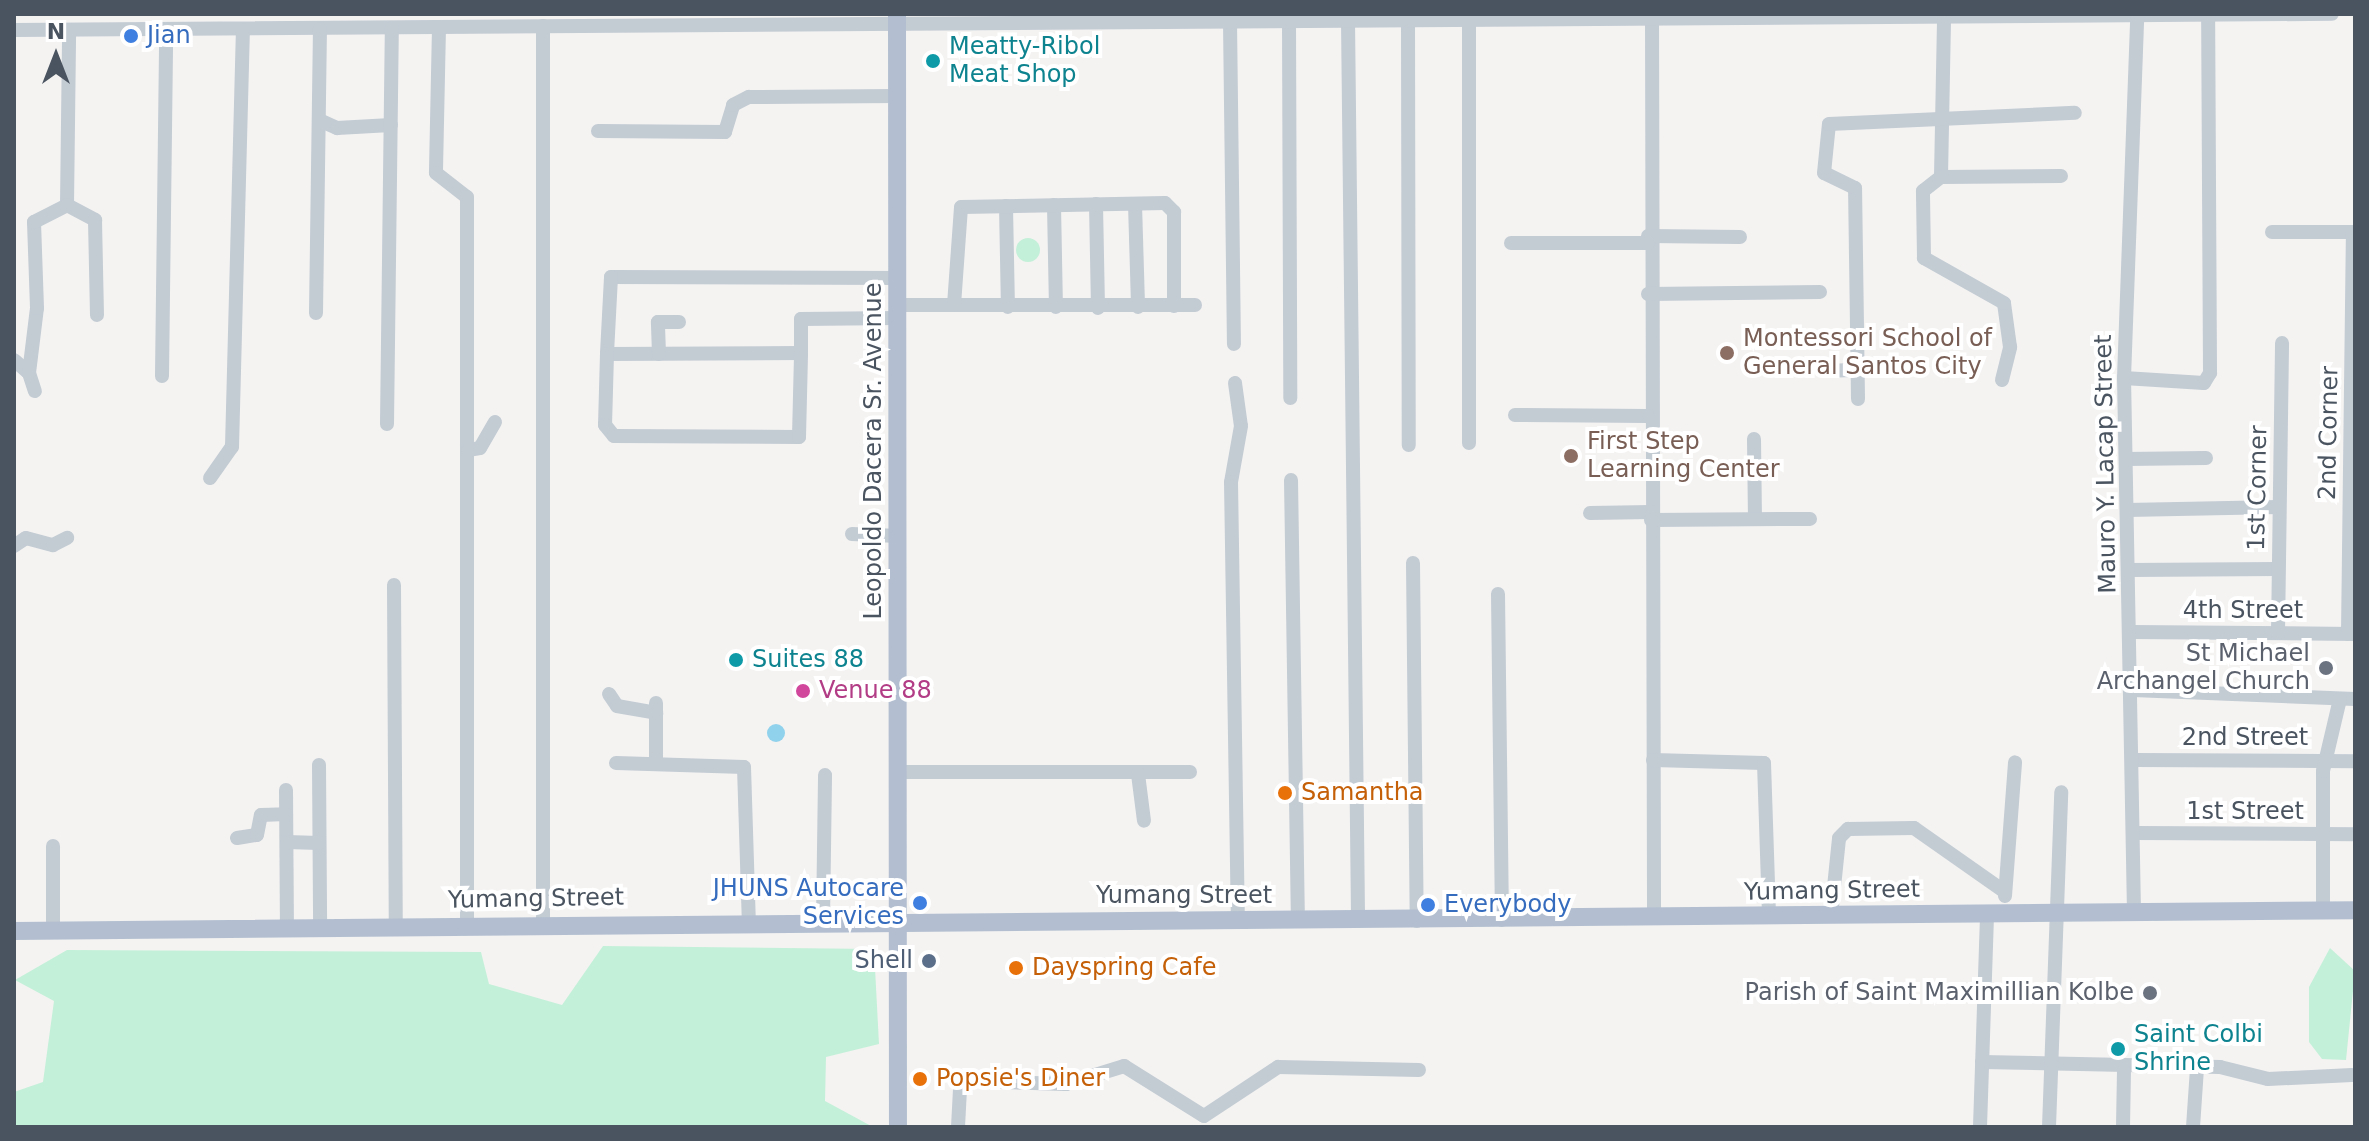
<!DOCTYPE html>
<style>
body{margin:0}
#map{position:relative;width:2369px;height:1141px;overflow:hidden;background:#f4f3f2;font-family:"DejaVu Sans",sans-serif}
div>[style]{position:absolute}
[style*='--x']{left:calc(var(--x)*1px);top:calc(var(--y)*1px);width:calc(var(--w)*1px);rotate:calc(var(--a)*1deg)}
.green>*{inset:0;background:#c3f0d8}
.round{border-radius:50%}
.water>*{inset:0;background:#90d2ec}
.minor>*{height:14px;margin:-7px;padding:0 7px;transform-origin:7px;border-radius:7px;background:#c3cbd3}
.major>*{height:18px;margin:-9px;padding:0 9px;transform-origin:9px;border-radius:9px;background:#b3bfd0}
.dots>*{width:22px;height:22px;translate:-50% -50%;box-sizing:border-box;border:4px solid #fff;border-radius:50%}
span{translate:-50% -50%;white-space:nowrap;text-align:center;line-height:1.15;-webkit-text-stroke:8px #fff;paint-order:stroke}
.shop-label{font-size:24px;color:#366cbe}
.left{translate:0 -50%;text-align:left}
.right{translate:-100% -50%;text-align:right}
.culture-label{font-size:24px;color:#0d838f}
.education-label{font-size:24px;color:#785e54}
.street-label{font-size:24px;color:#4a5460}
.worship-label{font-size:24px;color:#5b616d}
.hotel-label{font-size:24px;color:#b23c85}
.food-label{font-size:24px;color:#c56008}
.service-label{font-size:24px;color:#4e5e75}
.frame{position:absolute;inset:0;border:16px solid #4a5460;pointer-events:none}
.north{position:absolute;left:16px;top:16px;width:80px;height:80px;-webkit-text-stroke:6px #fff;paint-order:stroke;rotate:0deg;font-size:22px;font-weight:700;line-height:32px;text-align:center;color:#4a5460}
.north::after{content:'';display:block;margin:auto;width:28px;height:36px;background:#4a5460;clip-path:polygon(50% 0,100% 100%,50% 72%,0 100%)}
</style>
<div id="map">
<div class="green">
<i class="round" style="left:1016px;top:238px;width:24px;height:24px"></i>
<i style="clip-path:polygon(603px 946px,874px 949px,879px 1044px,826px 1057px,825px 1101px,873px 1127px,14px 1127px,14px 1092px,43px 1082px,54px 1001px,15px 980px,67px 950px,481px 952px,489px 984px,562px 1005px)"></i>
<i style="clip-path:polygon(2330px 948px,2355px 971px,2346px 1060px,2322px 1059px,2309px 1042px,2309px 987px)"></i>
</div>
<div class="water">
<i class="round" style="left:767px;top:724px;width:18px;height:18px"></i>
</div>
<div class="minor">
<i style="--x:1652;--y:14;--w:904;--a:89.87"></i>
<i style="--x:1348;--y:20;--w:901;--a:89.36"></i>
<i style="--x:1408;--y:20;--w:425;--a:89.9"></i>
<i style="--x:1230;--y:21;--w:323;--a:89.3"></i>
<i style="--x:1289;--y:21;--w:377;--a:89.8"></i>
<i style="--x:439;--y:27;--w:146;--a:91.2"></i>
<i style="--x:436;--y:173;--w:39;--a:38"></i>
<i style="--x:467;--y:197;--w:727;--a:90"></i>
<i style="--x:14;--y:30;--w:2318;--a:-0.4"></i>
<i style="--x:319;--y:120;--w:20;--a:24"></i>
<i style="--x:337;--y:128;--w:54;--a:-3.2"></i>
<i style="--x:598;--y:131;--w:127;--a:0.5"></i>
<i style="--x:725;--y:132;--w:28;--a:-73"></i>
<i style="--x:733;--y:105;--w:18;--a:-27"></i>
<i style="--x:749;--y:97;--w:148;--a:-0.4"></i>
<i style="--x:1941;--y:177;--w:163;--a:-88.9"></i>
<i style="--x:1096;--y:204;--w:104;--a:88.9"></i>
<i style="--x:1135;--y:204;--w:103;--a:88.3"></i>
<i style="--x:67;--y:205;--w:175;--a:-89.3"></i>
<i style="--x:67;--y:205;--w:32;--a:28"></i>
<i style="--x:95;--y:220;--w:95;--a:88.8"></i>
<i style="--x:1054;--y:205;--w:102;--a:88.9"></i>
<i style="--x:1006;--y:206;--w:101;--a:88.9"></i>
<i style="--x:2272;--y:232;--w:83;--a:0"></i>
<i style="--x:1648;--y:236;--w:92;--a:0.6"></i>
<i style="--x:1511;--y:243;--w:137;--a:0"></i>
<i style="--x:897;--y:278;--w:286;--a:-179.8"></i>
<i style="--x:611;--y:277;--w:77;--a:93"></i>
<i style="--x:607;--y:354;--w:194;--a:-0.3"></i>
<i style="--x:801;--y:353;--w:34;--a:-90"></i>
<i style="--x:801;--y:319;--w:96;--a:-0.6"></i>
<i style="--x:1648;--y:294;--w:172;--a:-0.7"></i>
<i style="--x:897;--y:305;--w:298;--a:0"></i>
<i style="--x:954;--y:305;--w:98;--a:-85.9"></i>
<i style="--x:961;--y:207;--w:204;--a:-1.1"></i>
<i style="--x:1165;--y:203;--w:13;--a:45"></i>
<i style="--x:1174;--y:212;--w:94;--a:90"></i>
<i style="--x:316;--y:313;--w:284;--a:-89.2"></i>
<i style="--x:607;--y:354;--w:71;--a:91.6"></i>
<i style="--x:605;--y:425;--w:14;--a:51"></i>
<i style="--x:614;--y:436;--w:185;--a:0.3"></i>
<i style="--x:799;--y:437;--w:84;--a:-88.6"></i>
<i style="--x:659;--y:354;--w:32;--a:-92"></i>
<i style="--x:658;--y:322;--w:21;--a:0"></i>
<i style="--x:14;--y:360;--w:20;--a:41"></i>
<i style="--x:29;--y:373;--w:19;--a:72"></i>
<i style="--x:1825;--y:371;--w:34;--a:-2"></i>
<i style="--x:29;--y:373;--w:65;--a:-83"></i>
<i style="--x:37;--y:308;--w:86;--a:-92"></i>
<i style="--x:34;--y:222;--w:37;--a:-27"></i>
<i style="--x:162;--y:376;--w:346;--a:-89.3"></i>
<i style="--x:2124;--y:378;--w:80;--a:3.6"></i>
<i style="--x:2204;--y:383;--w:12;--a:-59"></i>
<i style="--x:2210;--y:373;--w:358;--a:-90.3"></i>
<i style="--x:2002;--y:380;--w:34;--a:-76"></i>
<i style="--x:2010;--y:347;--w:44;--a:-97.8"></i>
<i style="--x:2004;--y:303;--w:92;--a:-150.6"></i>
<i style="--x:1924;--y:258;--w:67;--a:-90.9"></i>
<i style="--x:1923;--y:191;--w:23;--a:-38"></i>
<i style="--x:1941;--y:177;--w:120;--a:-0.5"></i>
<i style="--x:1235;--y:383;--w:43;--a:82.1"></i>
<i style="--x:1241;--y:426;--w:57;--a:100.1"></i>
<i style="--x:1231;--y:482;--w:438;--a:89.1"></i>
<i style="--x:1858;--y:399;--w:211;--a:-90.8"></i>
<i style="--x:1855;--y:188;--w:34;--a:-154"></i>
<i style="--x:1824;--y:173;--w:49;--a:-84.2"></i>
<i style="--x:1829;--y:124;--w:246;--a:-2.6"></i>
<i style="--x:1515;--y:415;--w:133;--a:0.4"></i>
<i style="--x:387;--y:424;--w:396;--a:-89.3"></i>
<i style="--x:1754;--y:439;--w:80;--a:89.3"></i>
<i style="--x:1469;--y:443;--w:423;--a:-90"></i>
<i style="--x:468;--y:450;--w:12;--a:-9"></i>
<i style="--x:480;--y:448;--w:30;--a:-60"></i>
<i style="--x:2126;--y:459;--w:80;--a:-0.7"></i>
<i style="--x:210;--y:478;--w:38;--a:-55"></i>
<i style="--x:232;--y:447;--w:417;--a:-88.5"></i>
<i style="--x:1291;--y:480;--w:440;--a:89.1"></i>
<i style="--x:2127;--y:510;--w:152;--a:-1.1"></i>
<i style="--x:1590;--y:513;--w:61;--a:-0.9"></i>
<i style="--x:1651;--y:520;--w:159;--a:-0.4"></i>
<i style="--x:852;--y:534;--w:46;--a:2.5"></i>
<i style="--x:14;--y:546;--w:14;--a:-34"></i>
<i style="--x:26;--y:538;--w:28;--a:15"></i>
<i style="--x:53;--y:545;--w:16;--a:-27"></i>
<i style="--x:1413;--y:563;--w:358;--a:89.4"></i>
<i style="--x:2129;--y:570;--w:149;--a:-0.4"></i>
<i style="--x:394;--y:585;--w:340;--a:89.7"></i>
<i style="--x:1498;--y:594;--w:326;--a:89.3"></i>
<i style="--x:2131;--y:632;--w:224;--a:0.5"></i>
<i style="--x:2278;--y:633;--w:290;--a:-89.2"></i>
<i style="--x:2348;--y:634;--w:402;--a:-89.3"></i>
<i style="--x:2133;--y:690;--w:222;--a:2.3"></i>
<i style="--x:609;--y:694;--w:14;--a:56"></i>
<i style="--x:617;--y:706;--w:40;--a:10"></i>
<i style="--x:1653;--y:760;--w:111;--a:1.5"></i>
<i style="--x:1764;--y:763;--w:153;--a:88.1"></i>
<i style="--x:2136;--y:760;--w:219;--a:0.3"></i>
<i style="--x:616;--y:763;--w:128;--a:1.8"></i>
<i style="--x:744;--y:767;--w:155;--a:88.2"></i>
<i style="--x:656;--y:764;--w:61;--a:-90"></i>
<i style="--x:319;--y:765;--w:161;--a:89.6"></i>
<i style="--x:899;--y:772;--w:291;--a:0"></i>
<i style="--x:1138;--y:774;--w:47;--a:82.7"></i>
<i style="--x:286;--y:790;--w:137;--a:89.6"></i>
<i style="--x:2135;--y:833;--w:220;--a:0.3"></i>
<i style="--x:237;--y:838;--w:20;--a:-9"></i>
<i style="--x:257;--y:835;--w:20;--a:-79"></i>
<i style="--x:261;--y:815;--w:25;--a:-2"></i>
<i style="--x:287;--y:842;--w:32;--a:2"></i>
<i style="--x:53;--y:846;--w:83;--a:90"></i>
<i style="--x:2005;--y:896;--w:134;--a:-85.7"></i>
<i style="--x:2323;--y:910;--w:139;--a:-90"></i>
<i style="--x:2323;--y:771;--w:74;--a:-76.7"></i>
<i style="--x:2134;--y:912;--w:534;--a:-91.07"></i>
<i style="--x:2124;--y:378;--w:363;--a:-87.9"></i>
<i style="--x:1831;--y:916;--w:78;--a:-84.1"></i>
<i style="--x:1839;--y:838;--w:13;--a:-45"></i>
<i style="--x:1848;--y:829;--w:66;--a:-0.9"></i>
<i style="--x:1914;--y:828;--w:111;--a:35.1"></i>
<i style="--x:823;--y:921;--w:146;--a:-89.2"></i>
<i style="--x:543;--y:923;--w:897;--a:-90"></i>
<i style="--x:1982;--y:1062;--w:238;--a:1.2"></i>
<i style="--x:2220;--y:1067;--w:49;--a:14"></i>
<i style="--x:2268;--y:1079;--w:84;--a:-2.7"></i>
<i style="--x:958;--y:1127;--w:37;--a:-87"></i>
<i style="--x:960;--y:1090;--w:17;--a:-33"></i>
<i style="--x:974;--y:1081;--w:92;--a:1.9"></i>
<i style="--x:1066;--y:1084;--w:61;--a:-17.2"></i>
<i style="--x:1124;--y:1066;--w:94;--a:32"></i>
<i style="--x:1204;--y:1116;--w:89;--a:-33.5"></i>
<i style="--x:1278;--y:1067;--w:141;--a:1.2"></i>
<i style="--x:1980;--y:1127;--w:215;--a:-88.1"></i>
<i style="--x:2049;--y:1127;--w:335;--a:-87.9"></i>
<i style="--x:2123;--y:1127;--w:56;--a:-89"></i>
<i style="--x:2193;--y:1127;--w:59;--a:-86.1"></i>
</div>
<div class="major">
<i style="--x:897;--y:14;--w:1113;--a:89.95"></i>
<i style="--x:14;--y:931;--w:2341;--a:-0.51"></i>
</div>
<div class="dots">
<i style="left:131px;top:36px;background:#3f7fe0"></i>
<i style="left:933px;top:61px;background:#0f9aa8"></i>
<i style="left:1727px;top:353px;background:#8d6e63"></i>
<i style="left:1571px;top:456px;background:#8d6e63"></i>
<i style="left:736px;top:660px;background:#0f9aa8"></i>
<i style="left:2326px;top:668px;background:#6b7280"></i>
<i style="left:803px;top:691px;background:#d1479c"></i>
<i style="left:1285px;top:793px;background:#e8710a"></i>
<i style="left:920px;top:903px;background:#3f7fe0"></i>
<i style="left:1428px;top:905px;background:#3f7fe0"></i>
<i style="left:929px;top:961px;background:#5c6f8a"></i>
<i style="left:1016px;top:968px;background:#e8710a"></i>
<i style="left:2150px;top:993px;background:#6b7280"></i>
<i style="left:2118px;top:1049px;background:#0f9aa8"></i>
<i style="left:920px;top:1079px;background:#e8710a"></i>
</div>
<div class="shop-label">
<span class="left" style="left:147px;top:36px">Jian</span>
<span class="right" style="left:904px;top:903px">JHUNS Autocare<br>Services</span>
<span class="left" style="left:1444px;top:905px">Everybody</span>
</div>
<div class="culture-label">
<span class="left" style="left:949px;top:61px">Meatty-Ribol<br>Meat Shop</span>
<span class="left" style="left:752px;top:660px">Suites 88</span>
<span class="left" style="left:2134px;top:1049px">Saint Colbi<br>Shrine</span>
</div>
<div class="education-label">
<span class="left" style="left:1743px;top:353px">Montessori School of<br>General Santos City</span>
<span class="left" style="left:1587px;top:456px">First Step<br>Learning Center</span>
</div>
<div class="street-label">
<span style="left:2329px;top:433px;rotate:-89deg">2nd Corner</span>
<span style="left:874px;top:451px;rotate:-90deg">Leopoldo Dacera Sr. Avenue</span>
<span style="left:2106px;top:464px;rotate:-91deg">Mauro Y. Lacap Street</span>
<span style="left:2258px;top:488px;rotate:-89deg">1st Corner</span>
<span style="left:2243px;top:611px">4th Street</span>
<span style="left:2245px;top:738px">2nd Street</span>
<span style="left:2245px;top:812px">1st Street</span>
<span style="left:1832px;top:891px;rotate:-1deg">Yumang Street</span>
<span style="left:1184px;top:896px">Yumang Street</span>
<span style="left:536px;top:899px;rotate:-1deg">Yumang Street</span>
</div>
<div class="worship-label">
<span class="right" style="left:2310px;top:668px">St Michael<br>Archangel Church</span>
<span class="right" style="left:2134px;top:993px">Parish of Saint Maximillian Kolbe</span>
</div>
<div class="hotel-label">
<span class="left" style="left:819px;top:691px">Venue 88</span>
</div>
<div class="food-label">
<span class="left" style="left:1301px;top:793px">Samantha</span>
<span class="left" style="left:1032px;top:968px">Dayspring Cafe</span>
<span class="left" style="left:936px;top:1079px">Popsie's Diner</span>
</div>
<div class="service-label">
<span class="right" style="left:913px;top:961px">Shell</span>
</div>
<div class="frame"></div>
<div class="north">N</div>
</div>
